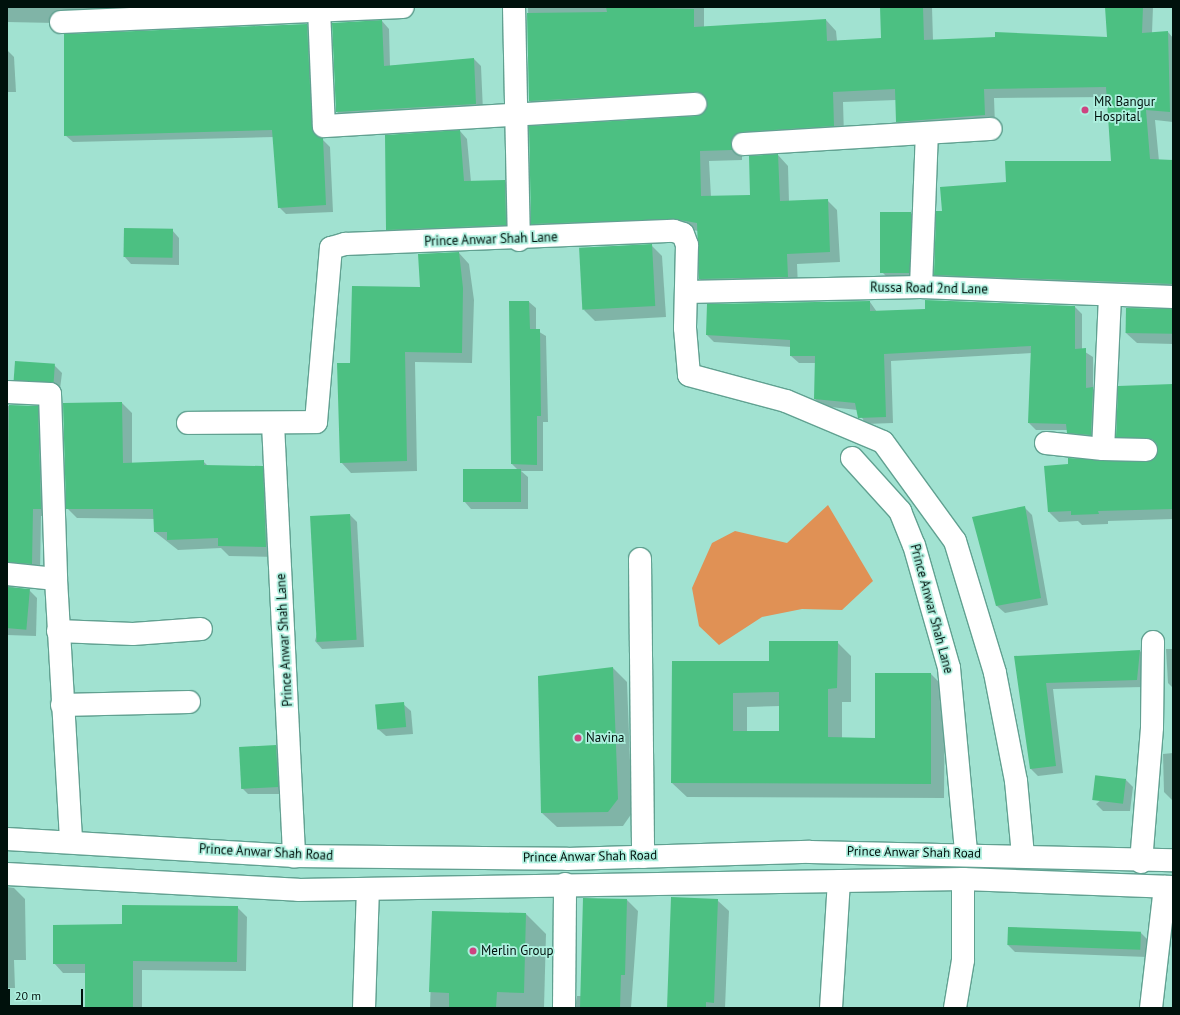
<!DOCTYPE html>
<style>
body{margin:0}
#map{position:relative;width:1180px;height:1015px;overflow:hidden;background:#a1e2d1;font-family:"PT Sans",sans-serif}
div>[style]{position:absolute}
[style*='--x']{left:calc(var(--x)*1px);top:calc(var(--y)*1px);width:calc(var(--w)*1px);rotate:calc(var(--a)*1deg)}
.green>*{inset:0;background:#e09155}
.shadow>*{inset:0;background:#0003}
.building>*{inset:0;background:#4cc082;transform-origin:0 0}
.roads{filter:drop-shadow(1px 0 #61a191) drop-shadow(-1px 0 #61a191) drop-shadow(0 1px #61a191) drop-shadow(0 -1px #61a191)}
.minor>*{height:22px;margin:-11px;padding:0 11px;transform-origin:11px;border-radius:11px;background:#fff}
.major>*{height:22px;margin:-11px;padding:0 11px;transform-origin:11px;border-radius:11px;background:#fff}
.dots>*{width:11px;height:11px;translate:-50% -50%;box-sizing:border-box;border:2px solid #aef0df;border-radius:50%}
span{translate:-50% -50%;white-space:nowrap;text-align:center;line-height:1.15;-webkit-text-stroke:3.5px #aef0df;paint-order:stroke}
.poi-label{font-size:13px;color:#00110c}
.left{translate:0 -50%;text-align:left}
.street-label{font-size:13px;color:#00110c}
.frame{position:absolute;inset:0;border:8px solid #00110c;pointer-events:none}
.scale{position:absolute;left:8px;top:989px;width:75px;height:18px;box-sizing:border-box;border:2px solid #00110c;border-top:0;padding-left:5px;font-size:12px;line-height:14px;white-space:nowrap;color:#00110c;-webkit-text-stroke:3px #aef0df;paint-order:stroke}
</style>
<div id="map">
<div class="green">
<i style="clip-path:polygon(828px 505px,873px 581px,842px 610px,802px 609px,762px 617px,719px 645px,699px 626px,692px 588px,712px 543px,735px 531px,787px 543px)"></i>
</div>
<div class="shadow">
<i style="clip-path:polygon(7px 7px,336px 7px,55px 23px,7px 22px)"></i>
<i style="clip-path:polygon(528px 7px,704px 7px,704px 27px,826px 20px,836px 31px,837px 41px,882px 39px,881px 7px,932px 7px,933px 40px,1108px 38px,1106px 7px,1153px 7px,1152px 33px,1168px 32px,1173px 38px,1173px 122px,1155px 120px,1159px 161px,1173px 161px,1173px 293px,945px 285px,935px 275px,943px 212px,1007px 183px,1112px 162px,1108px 97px,994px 98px,995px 125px,908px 132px,897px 121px,896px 100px,843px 102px,844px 136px,742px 148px,742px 160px,709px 161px,711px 197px,751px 196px,778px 155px,788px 166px,789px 202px,827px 200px,837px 210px,840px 262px,797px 264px,798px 287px,710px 289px,700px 279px,698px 231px,684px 228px,542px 234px,532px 224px,703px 115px,709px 104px,540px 111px,530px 101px)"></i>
<i style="clip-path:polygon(382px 21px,389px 29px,390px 66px,474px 59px,481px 66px,483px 111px,344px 119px,337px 112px)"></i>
<i style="clip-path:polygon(307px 25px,314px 32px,318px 135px,330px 147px,333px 212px,286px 214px,279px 207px,274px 137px,73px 142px,65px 135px)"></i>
<i style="clip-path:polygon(7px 50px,14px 57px,16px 92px,7px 92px)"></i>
<i style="clip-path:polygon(460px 131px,467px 139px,471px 182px,505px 182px,512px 189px,513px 232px,395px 237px,387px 229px)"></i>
<i style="clip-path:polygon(881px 213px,911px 213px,918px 220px,916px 279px,889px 279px,882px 272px)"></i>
<i style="clip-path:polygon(172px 230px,179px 238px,179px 265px,131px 264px,124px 256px)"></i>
<i style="clip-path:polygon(651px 245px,662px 256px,666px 317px,595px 321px,584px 310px)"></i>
<i style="clip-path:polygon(459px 253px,469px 264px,474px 300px,472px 363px,415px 362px,417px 471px,351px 473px,341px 462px,351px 364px)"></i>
<i style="clip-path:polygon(510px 302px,529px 302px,536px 308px,536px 330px,546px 336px,548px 422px,543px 422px,543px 471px,521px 471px,528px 477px,528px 509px,471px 509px,464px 501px,518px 470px,512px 464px)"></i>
<i style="clip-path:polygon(870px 302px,877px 312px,1075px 307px,1082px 314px,1082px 350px,1093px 357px,1093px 389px,1100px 396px,1098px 442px,1075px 439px,1068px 430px,1036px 430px,1029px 423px,1032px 353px,891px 361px,893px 423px,866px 424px,857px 410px,822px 406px,815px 399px,816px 363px,799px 363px,791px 356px,791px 347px,714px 342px,707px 335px)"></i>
<i style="clip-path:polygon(1173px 309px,1173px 344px,1137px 343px,1126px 333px)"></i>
<i style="clip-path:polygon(54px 365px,62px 373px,60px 389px,21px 387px,14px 379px)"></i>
<i style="clip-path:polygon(1173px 385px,1173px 519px,1108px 521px,1108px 524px,1082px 525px,1078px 521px,1059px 522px,1049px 512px,1045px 467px,1146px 464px,1157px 457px,1158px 449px,1127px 447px,1117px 436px)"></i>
<i style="clip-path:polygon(122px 403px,132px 413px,132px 464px,203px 461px,208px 466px,262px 467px,272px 477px,276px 557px,229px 556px,221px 548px,178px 550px,155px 532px,155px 519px,77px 518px,67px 508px)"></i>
<i style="clip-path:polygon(7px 406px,37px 407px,46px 415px,49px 516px,41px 516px,40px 572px,7px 575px)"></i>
<i style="clip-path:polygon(1024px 507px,1032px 515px,1048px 605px,1005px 613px,997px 606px,973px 518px)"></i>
<i style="clip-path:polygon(350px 515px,357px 522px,364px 647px,322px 649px,315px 641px)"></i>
<i style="clip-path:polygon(7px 586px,29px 590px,37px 598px,36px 636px,7px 635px)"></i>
<i style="clip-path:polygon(evenodd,837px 642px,851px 656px,851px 702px,842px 702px,842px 739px,876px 739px,931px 674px,945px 688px,944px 798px,687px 797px,672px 783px,673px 662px,770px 662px,837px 642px,780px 706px,780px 732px,747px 732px,747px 707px,780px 706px)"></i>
<i style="clip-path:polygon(1166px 649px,1173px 649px,1173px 688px,1168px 683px)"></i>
<i style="clip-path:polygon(1140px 651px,1147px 659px,1144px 687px,1053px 689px,1063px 773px,1038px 776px,1031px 769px,1016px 657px)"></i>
<i style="clip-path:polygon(613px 668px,627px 682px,632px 813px,623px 826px,557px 827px,542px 813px)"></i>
<i style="clip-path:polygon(403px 704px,411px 711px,413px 734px,386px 736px,378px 729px)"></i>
<i style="clip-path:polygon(276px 746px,283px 753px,285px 794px,248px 794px,241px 787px)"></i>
<i style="clip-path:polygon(1173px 753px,1173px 801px,1164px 792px,1163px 754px)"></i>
<i style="clip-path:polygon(1126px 780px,1133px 787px,1130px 811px,1103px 811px,1096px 804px)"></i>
<i style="clip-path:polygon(7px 887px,14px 888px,25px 899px,26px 960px,14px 960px,15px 988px,7px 988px)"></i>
<i style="clip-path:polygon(627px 900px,638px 911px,631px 1008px,575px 1008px,577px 996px,581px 996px)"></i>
<i style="clip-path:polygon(717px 900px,729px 911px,725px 1008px,668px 1008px)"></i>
<i style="clip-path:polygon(237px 907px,247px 917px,246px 971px,142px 970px,142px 1008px,86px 1008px,86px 973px,63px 973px,54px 963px,123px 925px)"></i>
<i style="clip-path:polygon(433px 912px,526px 914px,546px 934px,544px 1008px,430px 1008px)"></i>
<i style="clip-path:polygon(1141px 933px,1148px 940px,1147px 957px,1015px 952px,1008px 945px)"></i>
</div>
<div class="building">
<i style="clip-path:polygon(606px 7px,694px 9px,694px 27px,826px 19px,827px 41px,881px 38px,880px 7px,923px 7px,924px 40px,995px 37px,995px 32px,1107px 37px,1105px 7px,1143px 7px,1142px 33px,1168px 31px,1170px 112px,1146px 110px,1150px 159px,1173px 160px,1173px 284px,934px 275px,936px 211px,942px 211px,940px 187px,1006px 182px,1005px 161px,1111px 161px,1106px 87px,984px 89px,985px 115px,896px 122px,895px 89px,833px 92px,834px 126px,742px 132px,732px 138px,732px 150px,700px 151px,701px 196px,750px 195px,749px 156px,778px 154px,780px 201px,828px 199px,830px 252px,787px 254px,788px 277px,699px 279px,697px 223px,674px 219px,531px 224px,529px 126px,696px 116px,706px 109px,705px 97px,694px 92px,529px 101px,527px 13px,607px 12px)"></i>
<i style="clip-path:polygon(382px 20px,384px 66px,474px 58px,476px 104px,336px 112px,332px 23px)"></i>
<i style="clip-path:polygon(307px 24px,312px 127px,314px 133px,323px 138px,326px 205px,278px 208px,272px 130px,64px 136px,64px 34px)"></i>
<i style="clip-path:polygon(460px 130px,464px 181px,505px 180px,506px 225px,386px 230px,385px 135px)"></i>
<i style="left:880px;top:212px;width:31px;height:61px"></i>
<i style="left:124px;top:228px;width:49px;height:29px;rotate:1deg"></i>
<i style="left:652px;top:244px;width:62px;height:73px;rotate:87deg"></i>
<i style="clip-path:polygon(459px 252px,463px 288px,462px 353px,405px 352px,407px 461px,340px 463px,337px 363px,350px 363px,352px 286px,420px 287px,418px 254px)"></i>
<i style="clip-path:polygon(925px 300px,1075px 306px,1075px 349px,1086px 348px,1086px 388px,1093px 387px,1091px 435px,1067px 433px,1066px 424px,1028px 423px,1031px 346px,884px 354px,886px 417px,858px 418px,855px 403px,814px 399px,815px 356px,790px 356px,790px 340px,706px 335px,707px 304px,870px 301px,870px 311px,925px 309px)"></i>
<i style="clip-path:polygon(509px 301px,529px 301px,530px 329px,540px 329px,541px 416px,537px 416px,537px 465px,511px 464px)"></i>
<i style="left:1126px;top:308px;width:47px;height:25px;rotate:1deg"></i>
<i style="left:15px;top:361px;width:40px;height:19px;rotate:4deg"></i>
<i style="clip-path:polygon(1173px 384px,1173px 509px,1098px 511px,1099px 514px,1071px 515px,1071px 511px,1048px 512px,1044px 466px,1068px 464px,1068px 458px,1146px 462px,1156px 457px,1157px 444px,1152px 439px,1116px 437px,1118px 386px)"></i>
<i style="clip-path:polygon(122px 402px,123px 463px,204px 460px,204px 465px,263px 466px,266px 547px,218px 546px,218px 538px,167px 540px,167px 532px,154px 532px,153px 509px,66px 509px,63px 403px)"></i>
<i style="clip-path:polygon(9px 405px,38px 406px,41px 509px,33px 509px,32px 564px,7px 562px)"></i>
<i style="left:463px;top:469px;width:58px;height:33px"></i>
<i style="clip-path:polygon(1025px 506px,1041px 598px,996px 606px,972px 517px)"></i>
<i style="left:350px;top:514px;width:126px;height:40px;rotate:87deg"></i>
<i style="left:7px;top:587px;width:23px;height:41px;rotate:5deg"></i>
<i style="clip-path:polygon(evenodd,769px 641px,838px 641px,837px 688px,828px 689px,828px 737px,875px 738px,875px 673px,931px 673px,931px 784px,671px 783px,672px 661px,769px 661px,769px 641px,779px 692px,779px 731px,733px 731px,733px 693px,779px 692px)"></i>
<i style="clip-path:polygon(1140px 650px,1137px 680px,1046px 683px,1056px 766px,1030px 769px,1014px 656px)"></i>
<i style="clip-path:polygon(613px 667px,618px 799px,608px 812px,541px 813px,538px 676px)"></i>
<i style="left:404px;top:702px;width:25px;height:29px;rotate:85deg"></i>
<i style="left:276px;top:745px;width:42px;height:37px;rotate:87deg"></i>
<i style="left:1126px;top:779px;width:25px;height:31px;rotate:97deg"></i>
<i style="clip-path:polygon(671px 897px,718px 899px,714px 1003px,706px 1002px,706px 1008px,667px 1008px)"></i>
<i style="clip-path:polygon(583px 898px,627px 899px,625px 975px,621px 975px,620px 1008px,580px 1008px)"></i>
<i style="clip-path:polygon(122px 905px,238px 906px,237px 962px,133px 961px,133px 1008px,85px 1008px,85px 964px,53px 964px,53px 925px,122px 924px)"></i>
<i style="clip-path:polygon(432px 911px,526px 913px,524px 993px,497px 992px,496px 1008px,449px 1008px,449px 993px,429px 992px)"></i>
<i style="left:1008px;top:927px;width:133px;height:18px;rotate:2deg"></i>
</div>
<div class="roads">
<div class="minor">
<i style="--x:514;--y:7;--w:233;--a:88.8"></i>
<i style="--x:319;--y:9;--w:117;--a:87.6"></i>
<i style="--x:324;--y:126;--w:372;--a:-3.4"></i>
<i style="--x:61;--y:22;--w:342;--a:-2.5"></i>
<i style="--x:743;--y:144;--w:248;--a:-3.5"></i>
<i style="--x:921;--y:287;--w:154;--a:-87.8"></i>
<i style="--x:686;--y:292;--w:235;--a:-1.2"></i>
<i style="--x:921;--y:287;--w:252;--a:2.3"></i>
<i style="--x:1110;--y:296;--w:153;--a:92.6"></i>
<i style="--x:1103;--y:449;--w:43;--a:1.3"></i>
<i style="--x:7;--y:392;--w:43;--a:2.7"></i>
<i style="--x:50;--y:394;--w:185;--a:88.1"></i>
<i style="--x:56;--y:579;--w:263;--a:86.7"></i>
<i style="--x:188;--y:423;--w:128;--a:-0.4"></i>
<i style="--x:316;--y:422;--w:175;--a:-85.1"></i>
<i style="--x:331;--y:248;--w:15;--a:-16"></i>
<i style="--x:345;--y:244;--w:329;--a:-2.3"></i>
<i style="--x:674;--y:231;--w:9;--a:18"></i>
<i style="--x:683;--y:234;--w:12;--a:70"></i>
<i style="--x:687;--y:245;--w:83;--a:91.4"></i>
<i style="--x:685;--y:328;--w:47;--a:85.1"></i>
<i style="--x:689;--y:375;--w:100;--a:15"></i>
<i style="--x:786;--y:401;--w:105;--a:22.9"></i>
<i style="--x:883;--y:442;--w:122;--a:54"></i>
<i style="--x:955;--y:541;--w:138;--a:73.1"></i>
<i style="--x:995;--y:673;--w:110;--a:79"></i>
<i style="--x:1016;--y:781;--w:74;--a:84.6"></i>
<i style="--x:273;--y:424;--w:433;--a:87.2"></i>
<i style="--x:1046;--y:443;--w:57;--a:6"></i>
<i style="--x:852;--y:458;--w:72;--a:47.8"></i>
<i style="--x:900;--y:511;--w:37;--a:68"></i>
<i style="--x:914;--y:545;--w:128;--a:74.1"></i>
<i style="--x:949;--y:668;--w:186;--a:84.7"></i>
<i style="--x:640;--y:559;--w:298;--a:89.4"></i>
<i style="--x:7;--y:574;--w:49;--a:5.8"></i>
<i style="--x:58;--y:631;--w:75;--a:2.3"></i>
<i style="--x:133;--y:634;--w:68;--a:-4.2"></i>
<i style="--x:62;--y:705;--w:127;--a:-1.4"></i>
<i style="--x:1141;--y:862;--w:135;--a:-85.3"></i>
<i style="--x:1152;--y:727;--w:85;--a:-89.3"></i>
<i style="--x:364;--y:1008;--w:119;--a:-88.1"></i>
<i style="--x:564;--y:1008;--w:124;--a:-89.5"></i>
<i style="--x:831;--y:1008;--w:127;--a:-86.4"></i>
<i style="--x:955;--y:1008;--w:49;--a:-80.5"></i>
<i style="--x:963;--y:960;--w:81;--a:-90"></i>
<i style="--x:1151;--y:1008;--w:122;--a:-83.4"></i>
</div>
<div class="major">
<i style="--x:7;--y:839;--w:288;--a:3.4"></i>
<i style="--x:294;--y:856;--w:273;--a:0.6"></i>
<i style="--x:567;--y:859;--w:243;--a:-1.7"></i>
<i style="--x:810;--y:852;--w:363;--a:1.3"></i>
<i style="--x:7;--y:874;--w:291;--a:3.1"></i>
<i style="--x:298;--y:890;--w:665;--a:-0.95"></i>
<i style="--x:963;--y:879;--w:210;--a:2.2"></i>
</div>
</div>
<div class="dots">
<i style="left:1085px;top:110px;background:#cd4481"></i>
<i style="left:578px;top:738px;background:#cd4481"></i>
<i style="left:473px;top:951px;background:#cd4481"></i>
</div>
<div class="poi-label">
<span class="left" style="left:1094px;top:110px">MR Bangur<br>Hospital</span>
<span class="left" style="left:586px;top:738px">Navina</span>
<span class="left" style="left:481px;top:951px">Merlin Group</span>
</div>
<div class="street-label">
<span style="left:491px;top:240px;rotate:-2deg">Prince Anwar Shah Lane</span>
<span style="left:929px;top:289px;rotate:1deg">Russa Road 2nd Lane</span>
<span style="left:931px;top:609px;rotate:75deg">Prince Anwar Shah Lane</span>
<span style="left:285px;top:640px;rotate:-93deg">Prince Anwar Shah Lane</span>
<span style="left:266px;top:853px;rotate:3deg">Prince Anwar Shah Road</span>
<span style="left:914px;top:853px;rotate:1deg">Prince Anwar Shah Road</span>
<span style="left:590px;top:857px;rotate:-1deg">Prince Anwar Shah Road</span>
</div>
<div class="frame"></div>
<div class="scale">20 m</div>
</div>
